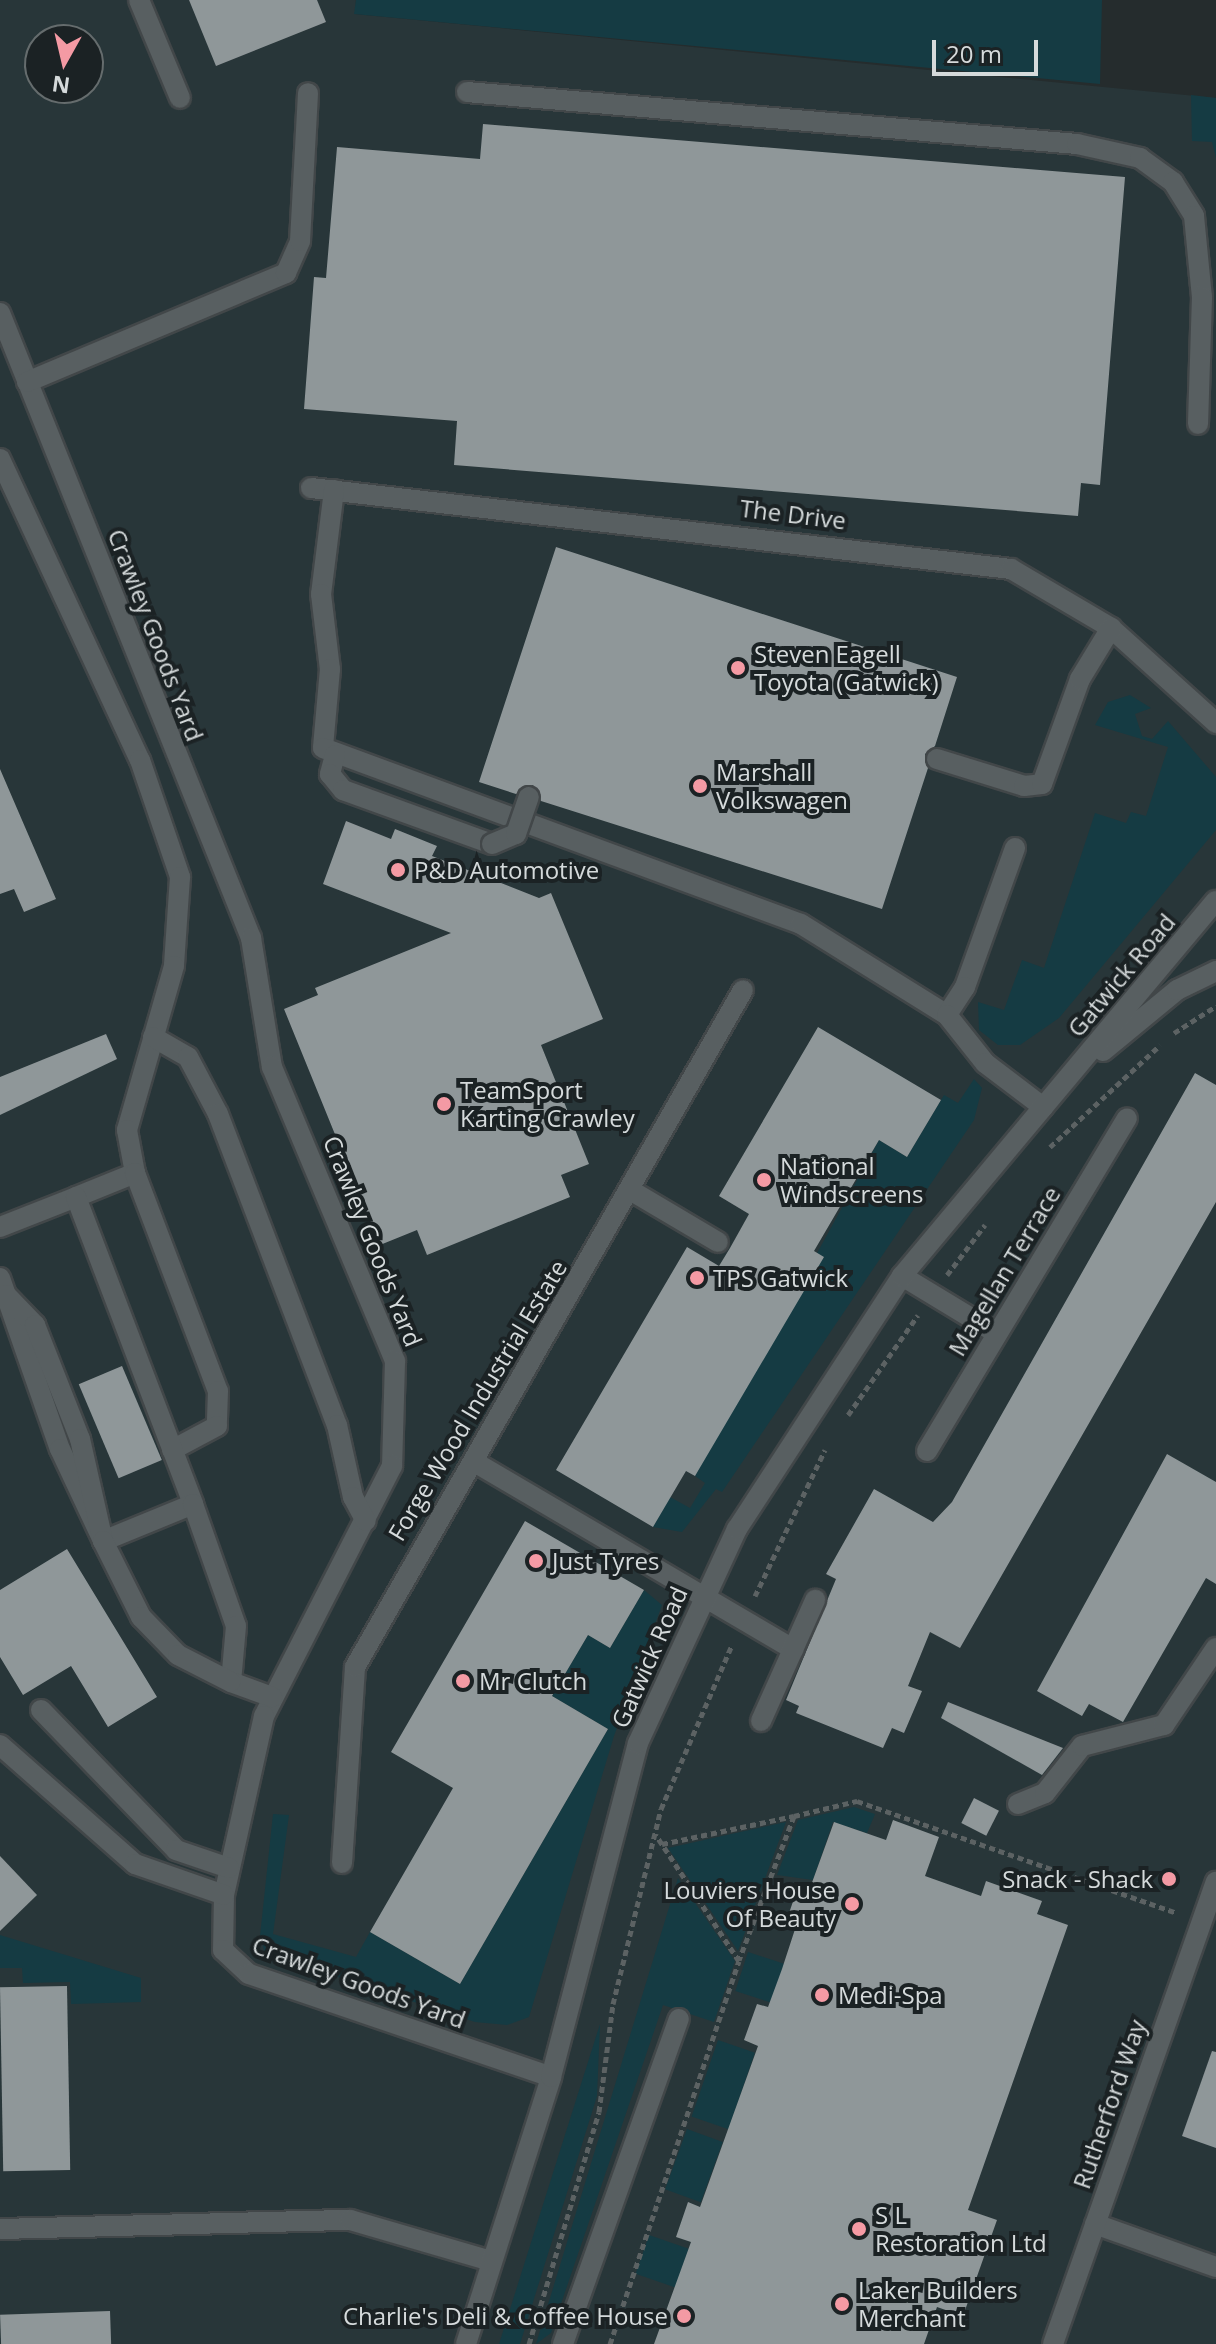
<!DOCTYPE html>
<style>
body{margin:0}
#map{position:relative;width:1216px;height:2344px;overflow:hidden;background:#252c2d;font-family:"Open Sans",sans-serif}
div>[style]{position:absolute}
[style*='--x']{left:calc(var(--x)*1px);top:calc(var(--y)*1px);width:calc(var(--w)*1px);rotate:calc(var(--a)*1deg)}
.built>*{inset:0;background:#283639}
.green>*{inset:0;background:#153b43;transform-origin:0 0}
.building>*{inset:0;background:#8f9799;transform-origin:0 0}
.path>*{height:5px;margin-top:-2.5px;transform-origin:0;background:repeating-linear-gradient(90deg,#5c6263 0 6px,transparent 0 10px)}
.roads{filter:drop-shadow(2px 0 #424749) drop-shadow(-2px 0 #424749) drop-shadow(0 2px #424749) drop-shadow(0 -2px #424749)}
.minor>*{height:20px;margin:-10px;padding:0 10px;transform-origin:10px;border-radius:10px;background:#585f61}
.bridges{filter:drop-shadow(2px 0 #424749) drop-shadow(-2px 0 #424749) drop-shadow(0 2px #424749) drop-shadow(0 -2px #424749)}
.minor-bridge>*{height:20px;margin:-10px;padding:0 10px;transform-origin:10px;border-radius:10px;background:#585f61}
.dots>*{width:22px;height:22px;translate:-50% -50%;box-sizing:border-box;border:4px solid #1b2224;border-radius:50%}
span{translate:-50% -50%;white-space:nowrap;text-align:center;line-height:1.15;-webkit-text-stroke:8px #1b2224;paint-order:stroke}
.street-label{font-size:24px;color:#d5dadb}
.poi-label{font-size:24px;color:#d5dadb}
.left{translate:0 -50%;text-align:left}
.right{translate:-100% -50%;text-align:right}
.north{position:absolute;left:24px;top:24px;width:80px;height:80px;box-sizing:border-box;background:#1b2224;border:2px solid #656c6d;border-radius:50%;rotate:188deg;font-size:22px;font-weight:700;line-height:32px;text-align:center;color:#d5dadb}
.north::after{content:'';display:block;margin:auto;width:28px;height:36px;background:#f49aa4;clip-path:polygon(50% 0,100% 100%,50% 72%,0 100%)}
.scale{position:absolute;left:932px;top:40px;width:106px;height:36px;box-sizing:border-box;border:4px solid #d5dadb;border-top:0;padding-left:10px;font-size:24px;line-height:28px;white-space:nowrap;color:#d5dadb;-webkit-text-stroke:6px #1b2224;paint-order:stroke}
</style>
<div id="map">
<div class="built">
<i style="clip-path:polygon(evenodd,0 0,356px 0,355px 14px,1216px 98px,1216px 2344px,0 2344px,0 0,40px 40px,88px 40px,88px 88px,40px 88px,40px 40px)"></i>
</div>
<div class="green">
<i style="clip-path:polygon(356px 0,1102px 0,1100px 84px,354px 14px)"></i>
<i style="clip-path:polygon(1191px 95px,1216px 98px,1216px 158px,1212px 142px,1192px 141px)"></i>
<i style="clip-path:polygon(1130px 695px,1151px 708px,1135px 714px,1142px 736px,1152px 739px,1168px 721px,1216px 777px,1216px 830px,1059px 1018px,1020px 1045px,998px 1045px,979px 1030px,978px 1002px,1004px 1010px,1022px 960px,1044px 968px,1095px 813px,1126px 823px,1131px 812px,1146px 816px,1168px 747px,1095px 725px,1108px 702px)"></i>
<i style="clip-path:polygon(974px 1079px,982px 1088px,974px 1120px,722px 1492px,716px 1489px,682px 1532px,653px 1527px,670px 1497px,690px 1508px,705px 1483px,695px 1476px,879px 1140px,907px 1157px,944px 1095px,958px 1103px)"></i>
<i style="clip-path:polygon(644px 1590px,662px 1605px,614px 1736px,529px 2017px,507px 2025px,475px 2022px,265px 1953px,260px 1936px,273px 1814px,289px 1815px,273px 1934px,356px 1957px,370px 1932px,460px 1984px,608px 1729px,552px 1696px,588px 1635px,610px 1648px)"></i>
<i style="clip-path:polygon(854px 1807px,875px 1814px,867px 1833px,833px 1822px,813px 1880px,777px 1875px,798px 1820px)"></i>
<i style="clip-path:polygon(786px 1822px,738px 1951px,668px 1848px)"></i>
<i style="clip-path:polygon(678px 1878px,735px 1961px,714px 2022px,663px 2005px,551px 2333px,536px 2344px)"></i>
<i style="clip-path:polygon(0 1935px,141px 1978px,141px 2002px,71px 2004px,70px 1982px,23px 1983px,22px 1968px,0 1968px)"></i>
<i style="left:748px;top:1952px;width:38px;height:41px;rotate:18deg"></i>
<i style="clip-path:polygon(600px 2024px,597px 2096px,520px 2344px,499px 2344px)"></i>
<i style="left:718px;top:2040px;width:39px;height:81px;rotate:19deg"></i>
<i style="left:687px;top:2129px;width:38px;height:64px;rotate:20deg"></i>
<i style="left:649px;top:2235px;width:42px;height:41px;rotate:19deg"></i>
</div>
<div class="building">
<i style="clip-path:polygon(189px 0,317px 0,326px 22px,216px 66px)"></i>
<i style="clip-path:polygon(483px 124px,1125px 177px,1100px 485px,1081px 483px,1078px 516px,454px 465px,457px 421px,304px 409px,314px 277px,326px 278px,337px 147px,480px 159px)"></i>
<i style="clip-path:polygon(556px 547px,957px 677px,935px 746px,925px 754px,928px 768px,882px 909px,541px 801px,533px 785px,516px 794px,479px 782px)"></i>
<i style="clip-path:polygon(0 769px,56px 899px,24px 912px,14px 889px,0 894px)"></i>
<i style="clip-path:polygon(346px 821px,391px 839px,395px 829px,437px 846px,432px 856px,539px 898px,551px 893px,603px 1019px,541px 1045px,589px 1164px,561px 1175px,570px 1197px,427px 1255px,417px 1230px,380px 1245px,284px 1009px,318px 995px,315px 988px,451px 933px,323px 884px)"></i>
<i style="clip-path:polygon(818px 1027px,941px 1100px,907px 1157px,879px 1140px,814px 1251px,824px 1257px,695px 1476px,686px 1471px,653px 1527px,556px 1470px,687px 1247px,719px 1266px,730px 1248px,749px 1214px,719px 1196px)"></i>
<i style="clip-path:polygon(106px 1034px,117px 1059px,0 1115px,0 1077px)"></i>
<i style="clip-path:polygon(1195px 1073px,1216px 1085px,1216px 1202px,960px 1648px,930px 1632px,908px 1686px,922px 1691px,904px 1733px,892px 1728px,883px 1748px,796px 1713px,799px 1706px,786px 1700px,836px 1579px,826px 1574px,874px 1489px,933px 1522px,952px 1502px)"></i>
<i style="left:122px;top:1366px;width:102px;height:47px;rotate:67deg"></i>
<i style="clip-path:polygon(1167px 1454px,1216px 1482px,1216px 1584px,1206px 1578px,1123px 1722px,1089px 1704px,1082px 1716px,1037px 1691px)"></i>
<i style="clip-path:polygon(525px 1521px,644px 1590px,610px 1648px,588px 1635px,552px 1696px,608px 1729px,460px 1984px,370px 1932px,453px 1788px,391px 1752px)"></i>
<i style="clip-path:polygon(67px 1549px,157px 1697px,108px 1727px,71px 1666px,23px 1695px,0 1657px,0 1590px)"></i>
<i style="clip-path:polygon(948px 1702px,1063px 1748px,1042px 1775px,941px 1718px)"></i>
<i style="left:974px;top:1798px;width:28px;height:28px;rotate:27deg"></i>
<i style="clip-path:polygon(893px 1820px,939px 1837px,925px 1876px,981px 1896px,986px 1881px,1042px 1901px,1037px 1914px,1068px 1925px,968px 2210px,997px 2220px,963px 2316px,937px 2307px,924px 2344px,654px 2344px,691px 2242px,676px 2237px,688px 2202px,700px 2207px,758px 2046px,744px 2040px,757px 2004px,768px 2007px,782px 1969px,798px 1920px,788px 1916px,799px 1884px,810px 1888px,834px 1822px,886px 1840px)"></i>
<i style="clip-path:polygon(0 1856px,37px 1895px,0 1931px)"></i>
<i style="left:67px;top:1986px;width:184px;height:67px;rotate:89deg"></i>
<i style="clip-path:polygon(1212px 2051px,1216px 2052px,1216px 2148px,1182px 2136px)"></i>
<i style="left:110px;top:2311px;width:33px;height:110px;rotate:88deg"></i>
</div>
<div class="path">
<i style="--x:1174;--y:1033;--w:50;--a:-32.7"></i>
<i style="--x:1050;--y:1147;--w:150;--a:-42.8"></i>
<i style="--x:947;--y:1275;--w:63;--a:-52.8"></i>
<i style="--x:848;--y:1415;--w:122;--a:-55"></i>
<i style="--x:755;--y:1596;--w:162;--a:-64.4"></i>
<i style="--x:794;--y:1816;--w:65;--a:-13.4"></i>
<i style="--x:857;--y:1801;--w:338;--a:19.3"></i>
<i style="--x:662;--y:1844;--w:135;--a:-12"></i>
<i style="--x:794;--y:1816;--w:154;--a:110.9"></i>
<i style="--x:529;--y:2344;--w:242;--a:-73.2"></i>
<i style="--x:599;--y:2112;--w:109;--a:-82.6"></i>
<i style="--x:613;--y:2004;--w:201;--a:-76.2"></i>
<i style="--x:661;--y:1809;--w:179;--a:-66.6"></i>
<i style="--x:610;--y:2344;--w:404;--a:-71.4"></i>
<i style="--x:739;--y:1961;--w:151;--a:-123.4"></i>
</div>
<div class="roads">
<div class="minor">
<i style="--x:139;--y:0;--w:106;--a:67.3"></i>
<i style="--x:467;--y:92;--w:612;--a:4.87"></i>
<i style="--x:1077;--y:144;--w:65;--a:12.5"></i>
<i style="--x:1140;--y:158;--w:41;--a:36"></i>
<i style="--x:1173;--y:182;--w:40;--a:58"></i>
<i style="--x:1194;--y:216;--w:81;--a:84.4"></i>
<i style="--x:1202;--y:297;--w:127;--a:91.8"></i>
<i style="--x:0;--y:313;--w:674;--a:68.12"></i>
<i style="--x:251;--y:938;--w:131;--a:80.8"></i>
<i style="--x:272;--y:1067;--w:319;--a:67.3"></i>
<i style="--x:395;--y:1361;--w:105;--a:91.6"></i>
<i style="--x:392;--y:1466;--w:281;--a:117.1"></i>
<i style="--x:264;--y:1716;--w:183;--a:102.6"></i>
<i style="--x:224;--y:1895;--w:55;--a:91"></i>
<i style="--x:223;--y:1950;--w:35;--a:43"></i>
<i style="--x:249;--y:1974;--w:319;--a:18.8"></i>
<i style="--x:27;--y:382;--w:281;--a:-22.8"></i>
<i style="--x:286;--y:273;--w:35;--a:-66"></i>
<i style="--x:300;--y:241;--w:148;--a:-86.9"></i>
<i style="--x:0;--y:459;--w:332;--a:65.1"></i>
<i style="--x:140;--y:760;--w:124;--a:71.1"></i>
<i style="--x:180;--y:877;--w:89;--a:93.9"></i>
<i style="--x:174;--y:966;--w:171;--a:106"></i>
<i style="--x:127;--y:1130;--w:44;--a:79.5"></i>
<i style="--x:311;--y:488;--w:705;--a:6.6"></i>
<i style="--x:1011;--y:569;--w:116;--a:30.5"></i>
<i style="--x:1111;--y:628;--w:142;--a:42.1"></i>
<i style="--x:334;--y:490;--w:105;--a:97.1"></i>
<i style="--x:321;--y:594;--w:76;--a:83.2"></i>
<i style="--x:330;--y:669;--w:79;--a:95.1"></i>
<i style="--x:323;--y:748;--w:509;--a:20.21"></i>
<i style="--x:801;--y:924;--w:172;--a:31.9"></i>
<i style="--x:335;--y:755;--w:20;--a:105"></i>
<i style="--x:330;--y:774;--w:21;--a:51"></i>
<i style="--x:343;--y:790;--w:158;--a:19.9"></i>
<i style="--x:937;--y:759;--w:91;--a:17.2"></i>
<i style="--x:1024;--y:786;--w:18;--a:-6"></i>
<i style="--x:1042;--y:784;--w:112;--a:-70.1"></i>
<i style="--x:1080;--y:679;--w:60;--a:-58.7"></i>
<i style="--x:1015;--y:848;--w:148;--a:109.8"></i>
<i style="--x:965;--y:987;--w:33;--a:123"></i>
<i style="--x:947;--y:1015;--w:61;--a:51.6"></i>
<i style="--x:985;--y:1063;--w:73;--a:37.2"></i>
<i style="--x:153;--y:1037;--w:40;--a:29.7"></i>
<i style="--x:188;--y:1057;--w:64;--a:62.2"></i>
<i style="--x:218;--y:1114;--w:333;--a:69.1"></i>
<i style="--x:337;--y:1425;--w:74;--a:77.5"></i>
<i style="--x:353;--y:1497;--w:27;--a:62"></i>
<i style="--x:1103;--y:1051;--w:96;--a:-39.5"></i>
<i style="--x:1177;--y:990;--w:43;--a:-26"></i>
<i style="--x:630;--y:1190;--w:102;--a:30.6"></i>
<i style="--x:76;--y:1197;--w:64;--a:-22.1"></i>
<i style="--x:135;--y:1173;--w:233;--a:69.2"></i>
<i style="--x:218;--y:1391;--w:35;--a:92"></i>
<i style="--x:217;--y:1426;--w:51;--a:151.9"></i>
<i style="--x:0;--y:1227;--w:82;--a:-21.5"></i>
<i style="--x:76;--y:1197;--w:329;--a:69.1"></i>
<i style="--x:902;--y:1276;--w:110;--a:31.2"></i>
<i style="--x:0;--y:1278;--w:181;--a:70.7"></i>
<i style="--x:60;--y:1449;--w:102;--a:64.9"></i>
<i style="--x:103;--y:1541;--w:97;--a:-22.3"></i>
<i style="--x:193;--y:1504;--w:129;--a:70.6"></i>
<i style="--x:236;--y:1626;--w:56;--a:95.1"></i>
<i style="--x:231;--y:1682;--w:44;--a:20.1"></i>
<i style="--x:6;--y:1295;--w:42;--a:46"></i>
<i style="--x:35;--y:1325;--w:123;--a:68.5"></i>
<i style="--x:80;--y:1439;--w:105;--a:77.3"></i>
<i style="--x:103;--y:1541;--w:85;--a:63.4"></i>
<i style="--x:141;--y:1617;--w:53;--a:45.8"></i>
<i style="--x:178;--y:1655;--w:59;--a:27"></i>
<i style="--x:927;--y:1451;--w:388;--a:-59"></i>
<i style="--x:476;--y:1463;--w:368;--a:30.4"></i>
<i style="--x:41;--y:1710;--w:194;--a:46"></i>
<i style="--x:176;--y:1850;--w:56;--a:18.8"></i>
<i style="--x:761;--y:1721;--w:133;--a:-65.9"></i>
<i style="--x:0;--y:1745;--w:180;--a:41.4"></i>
<i style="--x:135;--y:1864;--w:94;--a:19.2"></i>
<i style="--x:1018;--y:1804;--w:29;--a:-22"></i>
<i style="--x:1045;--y:1793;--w:60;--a:-51.8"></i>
<i style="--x:1082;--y:1746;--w:85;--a:-14.4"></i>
<i style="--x:1164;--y:1725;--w:93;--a:-56"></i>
<i style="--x:342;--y:1863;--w:196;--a:-86.2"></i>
<i style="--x:355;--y:1667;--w:780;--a:-60.18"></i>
<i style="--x:1095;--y:2224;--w:128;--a:19.6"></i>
<i style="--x:0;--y:2229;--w:350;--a:-1.5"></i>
<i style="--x:350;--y:2220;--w:147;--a:16.2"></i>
<i style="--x:466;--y:2344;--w:280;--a:-72.3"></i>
<i style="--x:551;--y:2077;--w:345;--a:-75.4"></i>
<i style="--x:638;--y:1743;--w:236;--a:-65.2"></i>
<i style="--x:737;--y:1529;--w:302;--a:-56.9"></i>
<i style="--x:902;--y:1276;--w:489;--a:-50.1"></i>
<i style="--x:563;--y:2344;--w:345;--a:-70.4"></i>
<i style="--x:1053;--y:2344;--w:490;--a:-70.6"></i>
</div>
</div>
<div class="bridges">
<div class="minor-bridge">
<i style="--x:492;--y:844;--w:26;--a:-23"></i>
<i style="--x:516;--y:834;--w:39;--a:-71"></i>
</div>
</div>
<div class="dots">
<i style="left:738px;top:668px;background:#f49aa4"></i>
<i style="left:700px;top:786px;background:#f49aa4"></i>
<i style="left:398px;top:870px;background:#f49aa4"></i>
<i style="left:444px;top:1104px;background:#f49aa4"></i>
<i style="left:764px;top:1180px;background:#f49aa4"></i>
<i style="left:697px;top:1278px;background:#f49aa4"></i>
<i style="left:536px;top:1561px;background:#f49aa4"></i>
<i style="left:463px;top:1681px;background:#f49aa4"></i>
<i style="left:1169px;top:1879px;background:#f49aa4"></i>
<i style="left:852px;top:1904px;background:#f49aa4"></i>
<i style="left:822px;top:1995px;background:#f49aa4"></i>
<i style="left:859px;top:2229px;background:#f49aa4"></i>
<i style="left:842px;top:2304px;background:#f49aa4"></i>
<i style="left:684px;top:2316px;background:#f49aa4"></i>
</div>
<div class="street-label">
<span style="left:793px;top:514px;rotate:7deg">The Drive</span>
<span style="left:156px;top:635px;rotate:69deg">Crawley Goods Yard</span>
<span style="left:1121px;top:975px;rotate:-50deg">Gatwick Road</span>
<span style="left:373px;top:1241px;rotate:68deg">Crawley Goods Yard</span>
<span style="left:1004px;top:1271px;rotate:-59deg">Magellan Terrace</span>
<span style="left:477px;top:1400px;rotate:-59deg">Forge Wood Industrial Estate</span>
<span style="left:649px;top:1657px;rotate:-66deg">Gatwick Road</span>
<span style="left:359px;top:1982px;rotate:20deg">Crawley Goods Yard</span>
<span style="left:1109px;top:2104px;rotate:-71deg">Rutherford Way</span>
</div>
<div class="poi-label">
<span class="left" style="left:754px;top:668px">Steven Eagell<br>Toyota (Gatwick)</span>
<span class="left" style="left:716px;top:786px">Marshall<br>Volkswagen</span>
<span class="left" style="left:414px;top:870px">P&amp;D Automotive</span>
<span class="left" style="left:460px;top:1104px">TeamSport<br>Karting Crawley</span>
<span class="left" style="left:780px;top:1180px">National<br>Windscreens</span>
<span class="left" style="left:713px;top:1278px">TPS Gatwick</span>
<span class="left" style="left:552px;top:1561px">Just Tyres</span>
<span class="left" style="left:479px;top:1681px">Mr Clutch</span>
<span class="right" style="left:1153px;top:1879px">Snack - Shack</span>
<span class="right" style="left:836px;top:1904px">Louviers House<br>Of Beauty</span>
<span class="left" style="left:838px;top:1995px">Medi-Spa</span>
<span class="left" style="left:875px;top:2229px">S L<br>Restoration Ltd</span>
<span class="left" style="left:858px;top:2304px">Laker Builders<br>Merchant</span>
<span class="right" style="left:668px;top:2316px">Charlie's Deli &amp; Coffee House</span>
</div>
<div class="north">N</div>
<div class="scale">20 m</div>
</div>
